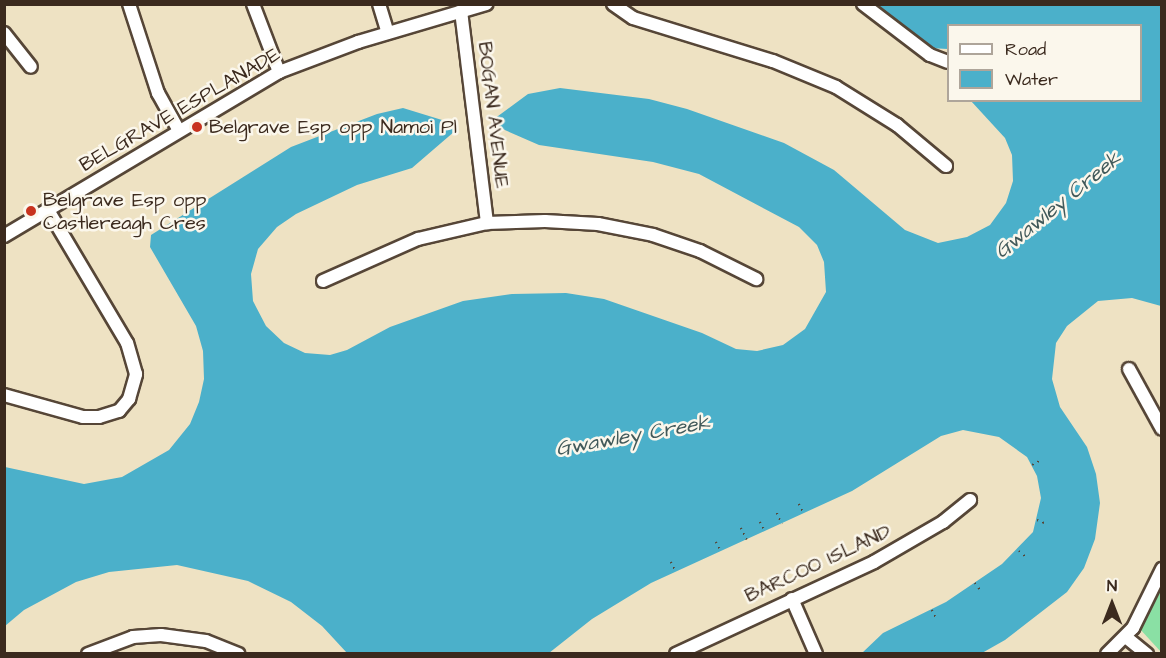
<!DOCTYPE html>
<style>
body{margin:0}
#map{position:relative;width:1166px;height:658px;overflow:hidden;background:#eee2c3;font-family:"Architects Daughter",sans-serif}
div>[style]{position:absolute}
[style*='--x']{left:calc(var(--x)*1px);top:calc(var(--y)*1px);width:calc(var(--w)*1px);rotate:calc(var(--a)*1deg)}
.green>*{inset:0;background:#8ae0a4}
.water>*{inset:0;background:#4bb0ca}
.path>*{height:1.5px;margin-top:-0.75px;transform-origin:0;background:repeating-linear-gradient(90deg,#564637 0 1.5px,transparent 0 6px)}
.roads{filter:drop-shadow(2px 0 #564637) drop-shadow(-2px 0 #564637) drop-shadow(0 2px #564637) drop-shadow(0 -2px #564637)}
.minor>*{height:12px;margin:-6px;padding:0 6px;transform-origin:6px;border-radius:6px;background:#fff}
.dots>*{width:16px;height:16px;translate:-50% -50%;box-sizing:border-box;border:3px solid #fbf7ec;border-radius:50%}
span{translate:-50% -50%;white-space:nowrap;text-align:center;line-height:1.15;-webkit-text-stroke:5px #fbf7ec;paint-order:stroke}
.street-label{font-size:20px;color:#3b2a1e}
.poi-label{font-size:20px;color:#3b2a1e}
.left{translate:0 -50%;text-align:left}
.water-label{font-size:21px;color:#41595a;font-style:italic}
.frame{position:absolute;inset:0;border:6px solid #3b2a1e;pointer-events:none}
.legend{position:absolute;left:947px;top:24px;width:195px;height:78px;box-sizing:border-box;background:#fbf7ec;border:2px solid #aea59a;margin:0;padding:8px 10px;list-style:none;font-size:18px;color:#3b2a1e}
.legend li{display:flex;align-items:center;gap:12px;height:30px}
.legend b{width:30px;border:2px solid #aea59a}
.north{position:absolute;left:1082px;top:574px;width:60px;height:60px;-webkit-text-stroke:4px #fbf7ec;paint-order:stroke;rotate:0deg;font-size:16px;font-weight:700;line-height:24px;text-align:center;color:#3b2a1e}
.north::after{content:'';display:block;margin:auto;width:21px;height:27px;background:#3b2a1e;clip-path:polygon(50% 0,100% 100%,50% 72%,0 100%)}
</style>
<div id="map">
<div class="green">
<i style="clip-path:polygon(1161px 586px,1161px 652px,1139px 628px)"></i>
</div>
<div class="water">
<i style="clip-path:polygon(877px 5px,1161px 5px,1161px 306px,1132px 298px,1098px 301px,1067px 326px,1056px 343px,1052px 379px,1060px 407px,1087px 447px,1096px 474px,1100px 503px,1095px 539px,1084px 568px,1067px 592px,1005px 640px,982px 653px,862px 653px,883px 633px,946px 602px,1002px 564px,1033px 532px,1041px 498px,1037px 476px,1027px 457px,999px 437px,963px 430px,941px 436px,852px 491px,651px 583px,592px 619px,549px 653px,347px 653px,322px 626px,291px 602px,248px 581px,177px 565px,109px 572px,76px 582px,24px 610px,5px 626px,5px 467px,84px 484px,122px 477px,169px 450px,190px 424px,199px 402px,204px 379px,203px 351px,196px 326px,150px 247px,151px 235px,291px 147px,377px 114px,403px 108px,455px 124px,455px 131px,412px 168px,357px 185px,296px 214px,277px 227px,258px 249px,251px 274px,253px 301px,266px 326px,284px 343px,305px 353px,330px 355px,347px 350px,390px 327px,463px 301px,512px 294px,566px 293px,604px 299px,702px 333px,736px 349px,757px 351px,783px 345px,805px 329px,826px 292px,824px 262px,817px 245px,799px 227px,699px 174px,653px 162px,539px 145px,491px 124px,494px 119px,528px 94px,560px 88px,649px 99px,687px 109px,784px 143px,834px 170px,905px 230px,938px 243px,967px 237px,990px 225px,1006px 203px,1013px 181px,1012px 155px,1005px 138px,971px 101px,1140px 100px,1140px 26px,948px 26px,948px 49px,928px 48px)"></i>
</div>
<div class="path">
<i style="--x:1032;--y:465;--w:10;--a:-29"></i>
<i style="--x:799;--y:504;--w:11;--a:63"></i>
<i style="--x:777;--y:513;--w:12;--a:66"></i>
<i style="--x:1037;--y:520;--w:11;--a:22"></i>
<i style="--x:760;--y:522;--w:10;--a:61"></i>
<i style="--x:741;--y:528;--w:13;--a:63"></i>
<i style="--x:716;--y:542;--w:10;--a:61"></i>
<i style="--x:1019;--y:551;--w:9;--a:41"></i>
<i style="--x:671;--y:562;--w:11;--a:63"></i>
<i style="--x:975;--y:583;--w:10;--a:53"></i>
<i style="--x:932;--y:610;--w:9;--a:63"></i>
</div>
<div class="roads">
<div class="minor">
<i style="--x:129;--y:4;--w:94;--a:72"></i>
<i style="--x:158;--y:93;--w:41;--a:60.9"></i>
<i style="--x:253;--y:4;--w:73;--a:69.1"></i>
<i style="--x:379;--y:4;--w:30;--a:73"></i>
<i style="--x:613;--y:4;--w:24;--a:35"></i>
<i style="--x:633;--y:18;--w:146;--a:17.1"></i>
<i style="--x:773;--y:61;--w:68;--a:22.4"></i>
<i style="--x:836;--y:87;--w:72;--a:31.9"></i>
<i style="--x:897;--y:125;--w:64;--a:39.9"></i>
<i style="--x:863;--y:4;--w:84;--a:37.3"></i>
<i style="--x:930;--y:55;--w:19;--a:21"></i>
<i style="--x:461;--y:11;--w:214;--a:83"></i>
<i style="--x:4;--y:33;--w:43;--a:51.5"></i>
<i style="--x:4;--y:236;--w:320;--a:-30.8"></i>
<i style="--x:279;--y:72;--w:85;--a:-20.8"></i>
<i style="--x:358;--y:42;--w:134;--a:-16.5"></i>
<i style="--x:323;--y:281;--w:104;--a:-23.9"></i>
<i style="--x:418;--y:239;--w:71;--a:-13.1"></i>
<i style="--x:487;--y:223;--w:58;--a:-2"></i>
<i style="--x:545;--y:221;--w:53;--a:3.2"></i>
<i style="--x:598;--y:224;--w:56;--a:11.3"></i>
<i style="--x:653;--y:235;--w:50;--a:18.8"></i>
<i style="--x:700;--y:251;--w:63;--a:26.6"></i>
<i style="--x:1129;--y:369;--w:68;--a:61.2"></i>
<i style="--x:4;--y:395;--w:82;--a:15.6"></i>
<i style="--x:83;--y:417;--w:16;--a:0"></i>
<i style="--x:99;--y:417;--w:21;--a:-17"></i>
<i style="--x:119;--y:411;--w:16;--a:-50"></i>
<i style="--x:129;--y:399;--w:26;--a:-74"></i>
<i style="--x:136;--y:374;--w:32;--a:-106"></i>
<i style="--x:127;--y:343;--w:155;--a:-120.7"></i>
<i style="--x:792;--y:599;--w:60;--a:66.4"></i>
<i style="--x:1127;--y:638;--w:26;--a:39"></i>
<i style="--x:88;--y:654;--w:48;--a:-20.7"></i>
<i style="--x:133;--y:637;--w:28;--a:-4"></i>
<i style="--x:161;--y:635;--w:45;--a:7.6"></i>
<i style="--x:206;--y:641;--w:35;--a:22"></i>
<i style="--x:676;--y:654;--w:218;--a:-24.9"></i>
<i style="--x:874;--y:562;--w:80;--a:-30.1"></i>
<i style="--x:943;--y:522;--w:35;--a:-39"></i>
<i style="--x:1107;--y:654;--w:37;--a:-45"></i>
<i style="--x:1133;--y:628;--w:66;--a:-63.8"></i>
</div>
</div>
<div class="dots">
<i style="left:197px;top:127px;background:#c8321e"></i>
<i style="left:31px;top:211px;background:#c8321e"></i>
</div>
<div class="street-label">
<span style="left:180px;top:110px;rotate:-30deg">BELGRAVE ESPLANADE</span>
<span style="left:493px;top:115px;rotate:83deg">BOGAN AVENUE</span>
<span style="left:818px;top:564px;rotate:-25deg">BARCOO ISLAND</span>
</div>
<div class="poi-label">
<span class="left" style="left:209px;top:127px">Belgrave Esp opp Namoi Pl</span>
<span class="left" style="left:43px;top:212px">Belgrave Esp opp<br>Castlereagh Cres</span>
</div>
<div class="water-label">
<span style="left:1058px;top:205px;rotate:-39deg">Gwawley Creek</span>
<span style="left:633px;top:436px;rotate:-10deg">Gwawley Creek</span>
</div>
<div class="frame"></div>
<ul class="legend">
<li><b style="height:8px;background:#fff"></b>Road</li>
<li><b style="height:16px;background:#4bb0ca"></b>Water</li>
</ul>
<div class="north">N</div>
</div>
